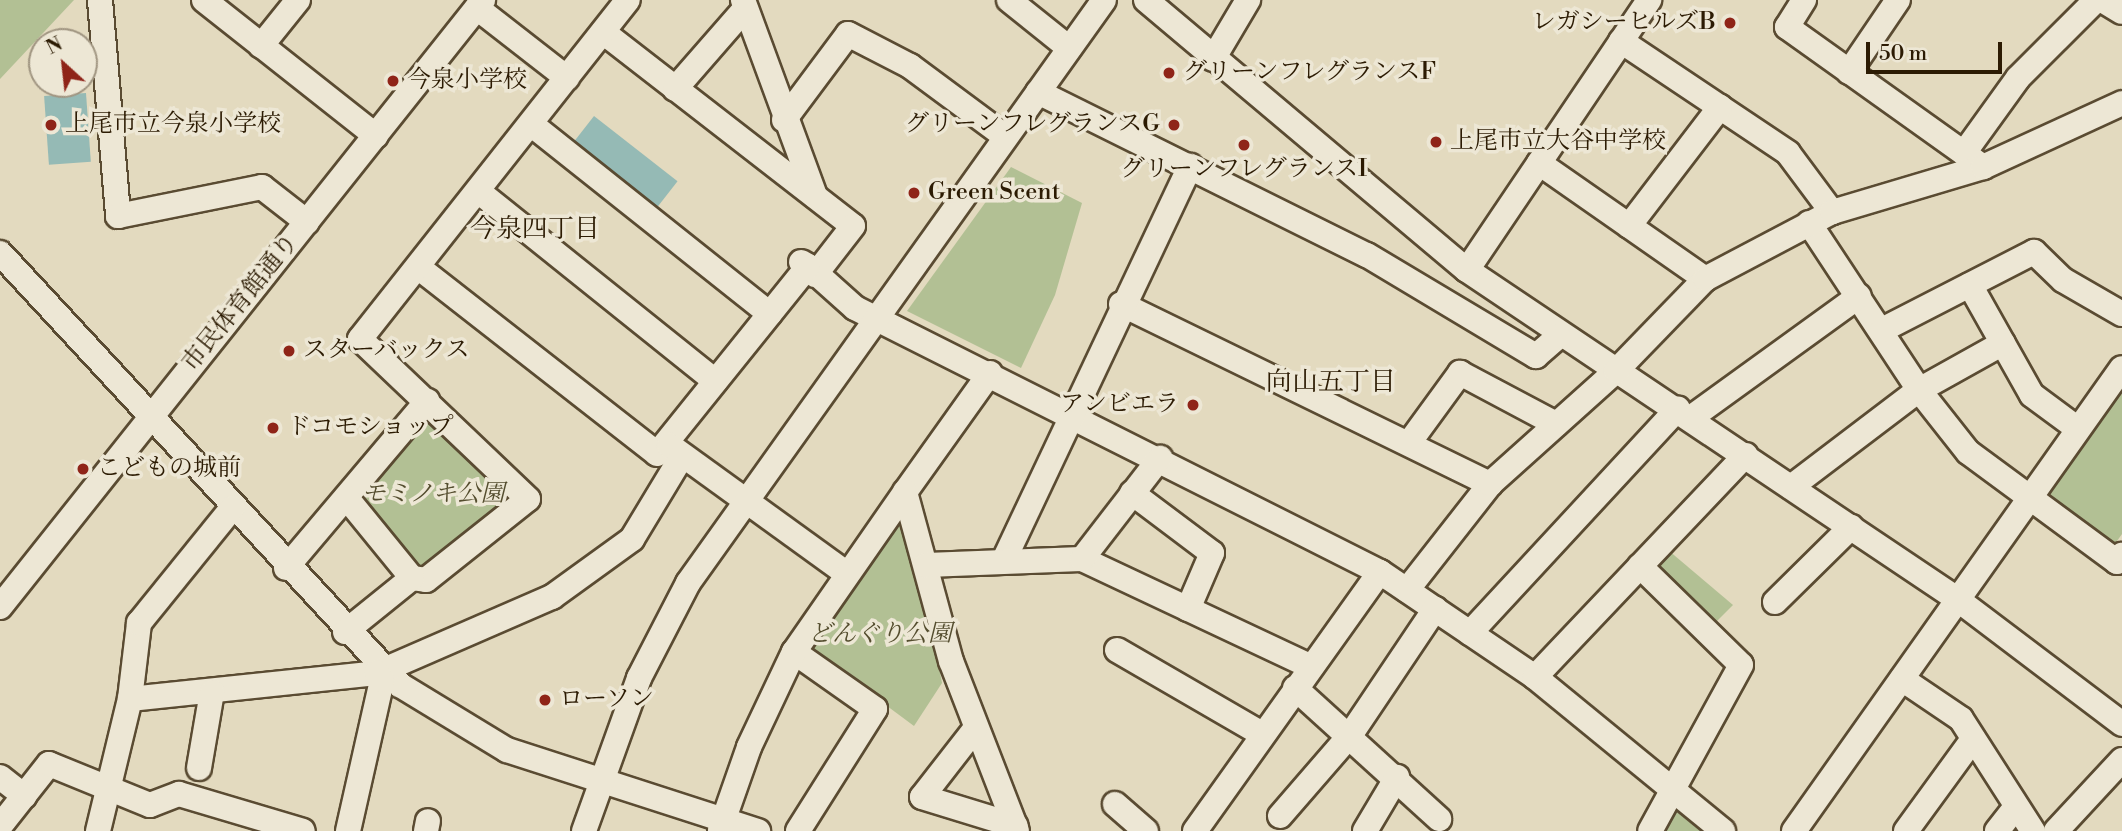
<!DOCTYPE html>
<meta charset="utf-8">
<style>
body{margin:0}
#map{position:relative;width:2122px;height:831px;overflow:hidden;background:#e3dabf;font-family:"Libre Bodoni","Noto Serif JP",serif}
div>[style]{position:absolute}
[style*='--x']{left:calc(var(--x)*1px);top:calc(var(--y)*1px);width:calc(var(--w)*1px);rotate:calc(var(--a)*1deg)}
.green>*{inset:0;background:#b2c094}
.water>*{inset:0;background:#95bab5;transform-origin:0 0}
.roads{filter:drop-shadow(2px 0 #5a4b32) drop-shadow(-2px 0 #5a4b32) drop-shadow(0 2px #5a4b32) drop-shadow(0 -2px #5a4b32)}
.minor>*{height:24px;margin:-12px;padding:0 12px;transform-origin:12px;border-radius:12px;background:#ede7d5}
.dots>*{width:19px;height:19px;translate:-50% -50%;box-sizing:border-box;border:4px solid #ede7d5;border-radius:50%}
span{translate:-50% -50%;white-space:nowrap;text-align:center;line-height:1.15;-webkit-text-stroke:7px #ede7d5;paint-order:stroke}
.poi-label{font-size:24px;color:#2c1b03}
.right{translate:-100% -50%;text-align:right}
.left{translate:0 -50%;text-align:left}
.street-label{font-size:24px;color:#2c1b03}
.park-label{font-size:24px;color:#544d2e;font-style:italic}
.neighbourhood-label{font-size:26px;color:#2c1b03}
.north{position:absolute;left:28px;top:28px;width:70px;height:70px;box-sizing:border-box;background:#ede7d5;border:2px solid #a09581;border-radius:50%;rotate:333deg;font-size:19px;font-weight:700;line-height:28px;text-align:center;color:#2c1b03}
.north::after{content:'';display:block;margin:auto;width:24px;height:32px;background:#8f2418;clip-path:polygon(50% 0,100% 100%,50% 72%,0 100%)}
.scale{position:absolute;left:1866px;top:42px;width:136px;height:32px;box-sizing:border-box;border:4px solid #2c1b03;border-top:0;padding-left:9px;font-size:21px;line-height:24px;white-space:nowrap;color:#2c1b03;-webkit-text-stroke:5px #ede7d5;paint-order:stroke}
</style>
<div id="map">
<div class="green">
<i style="clip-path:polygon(0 0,74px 0,0 79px)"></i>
<i style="clip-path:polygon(1011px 167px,1082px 203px,1055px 295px,1021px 368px,907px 311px)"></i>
<i style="clip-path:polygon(2122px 390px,2122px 534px,2112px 548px,2043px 496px)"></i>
<i style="clip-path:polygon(423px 416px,512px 494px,511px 504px,420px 569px,362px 503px,360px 491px)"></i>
<i style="clip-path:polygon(897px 512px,916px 544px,942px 683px,914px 726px,809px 648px)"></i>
<i style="clip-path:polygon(1668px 550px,1733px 605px,1710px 628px,1653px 566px)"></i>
<i style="clip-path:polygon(1683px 809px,1709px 831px,1659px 831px,1674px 810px)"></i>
</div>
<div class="water">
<i style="left:86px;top:93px;width:69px;height:42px;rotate:86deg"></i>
<i style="left:594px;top:116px;width:106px;height:38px;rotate:38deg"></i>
</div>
<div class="roads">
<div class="minor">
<i style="--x:100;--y:0;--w:217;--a:85.2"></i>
<i style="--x:118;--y:216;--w:147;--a:-11.4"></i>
<i style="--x:262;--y:187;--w:57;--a:37.9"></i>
<i style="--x:204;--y:0;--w:219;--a:38.3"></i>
<i style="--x:743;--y:0;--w:209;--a:69.8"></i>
<i style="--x:1009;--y:0;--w:77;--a:38.7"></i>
<i style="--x:1146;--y:0;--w:419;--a:40.1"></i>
<i style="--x:1467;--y:270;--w:590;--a:33.88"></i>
<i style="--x:1957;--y:599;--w:207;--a:37.1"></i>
<i style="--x:1804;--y:0;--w:32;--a:122"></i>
<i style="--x:1787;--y:27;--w:241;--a:35.5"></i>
<i style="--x:2102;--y:0;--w:23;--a:31"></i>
<i style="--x:477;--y:8;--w:114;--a:37.9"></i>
<i style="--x:603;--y:32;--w:316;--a:37.8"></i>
<i style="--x:853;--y:226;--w:62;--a:127.8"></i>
<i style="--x:1621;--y:41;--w:201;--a:33.8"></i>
<i style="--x:1788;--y:153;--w:74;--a:53.3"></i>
<i style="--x:261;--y:46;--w:59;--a:-51.2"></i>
<i style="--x:1213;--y:59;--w:69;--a:-59.3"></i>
<i style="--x:1849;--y:72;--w:87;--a:-55.8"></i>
<i style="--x:675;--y:89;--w:105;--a:-48.9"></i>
<i style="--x:1038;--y:92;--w:367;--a:26.4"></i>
<i style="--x:1367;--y:255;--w:197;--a:30.9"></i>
<i style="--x:1536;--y:356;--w:30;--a:-41"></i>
<i style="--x:784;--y:120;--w:107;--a:-53.3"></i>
<i style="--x:848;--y:34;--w:70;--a:27.3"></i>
<i style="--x:910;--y:66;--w:119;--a:36.5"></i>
<i style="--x:531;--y:124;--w:305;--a:38.5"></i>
<i style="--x:1964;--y:153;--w:92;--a:-54.2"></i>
<i style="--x:2018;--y:78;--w:110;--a:-45"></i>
<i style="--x:1539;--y:163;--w:203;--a:34.9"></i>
<i style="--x:478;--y:191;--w:304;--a:38.7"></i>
<i style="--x:1809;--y:223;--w:200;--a:56.6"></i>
<i style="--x:1919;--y:390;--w:79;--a:51.7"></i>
<i style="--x:1968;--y:452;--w:185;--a:36.4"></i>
<i style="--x:2117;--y:562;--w:9;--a:-54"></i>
<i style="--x:1629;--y:226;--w:150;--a:-52.6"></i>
<i style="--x:0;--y:253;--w:589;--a:47.2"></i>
<i style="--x:400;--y:685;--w:125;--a:31.3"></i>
<i style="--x:507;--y:750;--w:264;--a:17.9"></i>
<i style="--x:808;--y:266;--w:63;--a:41.8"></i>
<i style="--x:855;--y:308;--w:588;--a:26.7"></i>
<i style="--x:1380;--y:572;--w:187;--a:34.1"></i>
<i style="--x:1535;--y:677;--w:243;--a:39.3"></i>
<i style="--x:418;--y:267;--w:303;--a:38"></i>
<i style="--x:657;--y:454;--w:241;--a:-51.2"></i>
<i style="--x:808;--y:266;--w:8;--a:-150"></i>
<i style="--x:1467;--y:270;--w:326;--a:-56"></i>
<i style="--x:1970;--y:285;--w:126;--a:60.6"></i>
<i style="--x:2032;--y:395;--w:57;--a:36.5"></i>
<i style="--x:1121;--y:304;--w:411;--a:26"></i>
<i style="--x:1882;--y:330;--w:171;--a:-27.2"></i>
<i style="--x:2034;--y:252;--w:40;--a:44"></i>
<i style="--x:2063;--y:280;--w:68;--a:30"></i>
<i style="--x:990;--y:373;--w:146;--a:125.5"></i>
<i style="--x:905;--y:492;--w:175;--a:74.8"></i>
<i style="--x:951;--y:661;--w:182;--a:68.8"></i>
<i style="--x:1692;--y:417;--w:206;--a:-35.9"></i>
<i style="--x:1409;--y:443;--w:87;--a:-53.9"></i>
<i style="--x:1460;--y:373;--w:109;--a:28"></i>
<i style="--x:669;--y:445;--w:220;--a:35.9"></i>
<i style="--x:1791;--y:487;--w:161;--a:-37.2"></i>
<i style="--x:1919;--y:390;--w:96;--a:-29.2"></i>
<i style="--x:1132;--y:493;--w:100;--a:36.9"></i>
<i style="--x:1212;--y:553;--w:61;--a:113.2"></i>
<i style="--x:1082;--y:559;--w:253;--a:25.2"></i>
<i style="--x:1004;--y:560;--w:436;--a:-64.7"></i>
<i style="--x:926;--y:565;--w:156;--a:-2.2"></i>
<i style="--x:1082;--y:559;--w:128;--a:-52.3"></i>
<i style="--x:1640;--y:566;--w:141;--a:44.4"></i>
<i style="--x:1741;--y:665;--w:189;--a:118.7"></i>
<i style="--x:286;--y:568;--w:219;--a:-49.8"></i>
<i style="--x:412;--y:578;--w:14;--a:8"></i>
<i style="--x:426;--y:580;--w:130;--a:-38.5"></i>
<i style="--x:528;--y:499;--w:232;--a:-136.4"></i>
<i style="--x:360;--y:339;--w:432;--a:-51.7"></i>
<i style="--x:1407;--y:590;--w:135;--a:-51.9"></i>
<i style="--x:1490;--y:484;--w:169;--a:-41.9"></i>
<i style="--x:1616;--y:371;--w:128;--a:-45.9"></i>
<i style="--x:1705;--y:279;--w:144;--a:-27.8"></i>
<i style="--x:1832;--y:212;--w:158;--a:-16.6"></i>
<i style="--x:1983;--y:167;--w:153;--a:-24.7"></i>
<i style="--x:1775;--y:602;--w:107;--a:-44.6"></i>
<i style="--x:0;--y:607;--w:776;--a:-51.49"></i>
<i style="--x:345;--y:632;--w:86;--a:-38.9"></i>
<i style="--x:412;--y:578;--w:104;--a:-129.2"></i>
<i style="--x:1470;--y:633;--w:306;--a:-47.2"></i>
<i style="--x:1117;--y:650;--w:165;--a:30.1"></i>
<i style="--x:794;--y:652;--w:99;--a:35.1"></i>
<i style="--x:875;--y:709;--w:144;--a:122.3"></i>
<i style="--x:1535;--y:677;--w:306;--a:-46.5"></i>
<i style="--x:1902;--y:679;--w:71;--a:34.1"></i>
<i style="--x:1961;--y:719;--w:133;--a:57.3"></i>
<i style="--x:1295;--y:688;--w:195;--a:42.3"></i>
<i style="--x:130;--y:699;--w:248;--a:-6"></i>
<i style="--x:377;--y:673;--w:191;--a:-23.5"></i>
<i style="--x:552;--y:597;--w:99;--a:-35.9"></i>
<i style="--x:632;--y:539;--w:97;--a:-58.9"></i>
<i style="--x:975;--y:729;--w:86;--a:127.9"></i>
<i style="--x:922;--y:797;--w:98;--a:17.1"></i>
<i style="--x:199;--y:768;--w:77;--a:-80.3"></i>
<i style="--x:0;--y:777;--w:31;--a:38"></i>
<i style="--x:1115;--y:804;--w:41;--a:41.1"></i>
<i style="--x:1280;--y:816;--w:108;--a:-49.1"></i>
<i style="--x:1351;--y:734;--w:151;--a:-56.1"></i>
<i style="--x:0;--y:826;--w:79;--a:-51.7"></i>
<i style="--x:49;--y:764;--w:109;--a:22.1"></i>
<i style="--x:150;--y:805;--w:31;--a:-21"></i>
<i style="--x:179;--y:794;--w:129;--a:16.6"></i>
<i style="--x:720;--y:830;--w:88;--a:-70.7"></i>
<i style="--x:749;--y:747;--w:105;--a:-64.7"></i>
<i style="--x:794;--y:652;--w:195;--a:-55.2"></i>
<i style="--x:98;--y:831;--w:136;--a:-76.4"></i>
<i style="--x:130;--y:699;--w:77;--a:-83.2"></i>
<i style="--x:139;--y:623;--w:148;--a:-51"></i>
<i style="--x:348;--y:831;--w:155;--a:-77.3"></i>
<i style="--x:382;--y:680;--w:9;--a:-126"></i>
<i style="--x:426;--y:831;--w:10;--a:-79"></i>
<i style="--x:584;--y:831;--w:163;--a:-70.2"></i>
<i style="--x:639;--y:678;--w:107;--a:-62.7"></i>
<i style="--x:688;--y:583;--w:716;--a:-54.49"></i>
<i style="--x:1195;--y:831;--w:318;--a:-54.5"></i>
<i style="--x:1365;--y:831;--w:63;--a:-59.3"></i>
<i style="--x:1794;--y:831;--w:567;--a:-54.69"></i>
<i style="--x:1906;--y:831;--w:114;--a:-53.9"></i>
<i style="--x:1997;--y:831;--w:28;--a:-52"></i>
<i style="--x:2056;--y:831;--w:97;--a:-47.1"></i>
</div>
</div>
<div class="dots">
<i style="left:1730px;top:23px;background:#8f2418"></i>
<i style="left:1169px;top:73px;background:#8f2418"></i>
<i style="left:393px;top:81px;background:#8f2418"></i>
<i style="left:51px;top:125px;background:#8f2418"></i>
<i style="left:1174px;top:125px;background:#8f2418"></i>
<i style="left:1436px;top:142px;background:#8f2418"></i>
<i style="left:1244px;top:145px;background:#8f2418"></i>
<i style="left:914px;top:193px;background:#8f2418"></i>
<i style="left:289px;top:351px;background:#8f2418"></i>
<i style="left:1193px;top:405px;background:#8f2418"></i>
<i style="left:273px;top:428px;background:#8f2418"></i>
<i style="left:83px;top:469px;background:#8f2418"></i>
<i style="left:545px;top:700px;background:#8f2418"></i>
</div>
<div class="poi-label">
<span class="right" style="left:1716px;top:23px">レガシーヒルズB</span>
<span class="left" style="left:1183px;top:73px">グリーンフレグランスF</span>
<span class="left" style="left:407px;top:81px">今泉小学校</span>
<span class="left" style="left:65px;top:125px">上尾市立今泉小学校</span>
<span class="right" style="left:1160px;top:125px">グリーンフレグランスG</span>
<span class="left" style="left:1450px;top:142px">上尾市立大谷中学校</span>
<span style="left:1244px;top:170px">グリーンフレグランスI</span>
<span class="left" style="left:928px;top:193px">Green Scent</span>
<span class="left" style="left:303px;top:351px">スターバックス</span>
<span class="right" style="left:1179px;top:405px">アンビエラ</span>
<span class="left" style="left:287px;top:428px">ドコモショップ</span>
<span class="left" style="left:97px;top:469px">こどもの城前</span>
<span class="left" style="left:559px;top:700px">ローソン</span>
</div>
<div class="street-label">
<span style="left:241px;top:303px;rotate:-51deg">市民体育館通り</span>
</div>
<div class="park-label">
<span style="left:433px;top:495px">モミノキ公園</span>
<span style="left:880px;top:635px">どんぐり公園</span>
</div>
<div class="neighbourhood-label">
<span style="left:535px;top:230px">今泉四丁目</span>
<span style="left:1331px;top:383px">向山五丁目</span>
</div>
<div class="north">N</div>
<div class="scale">50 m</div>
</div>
